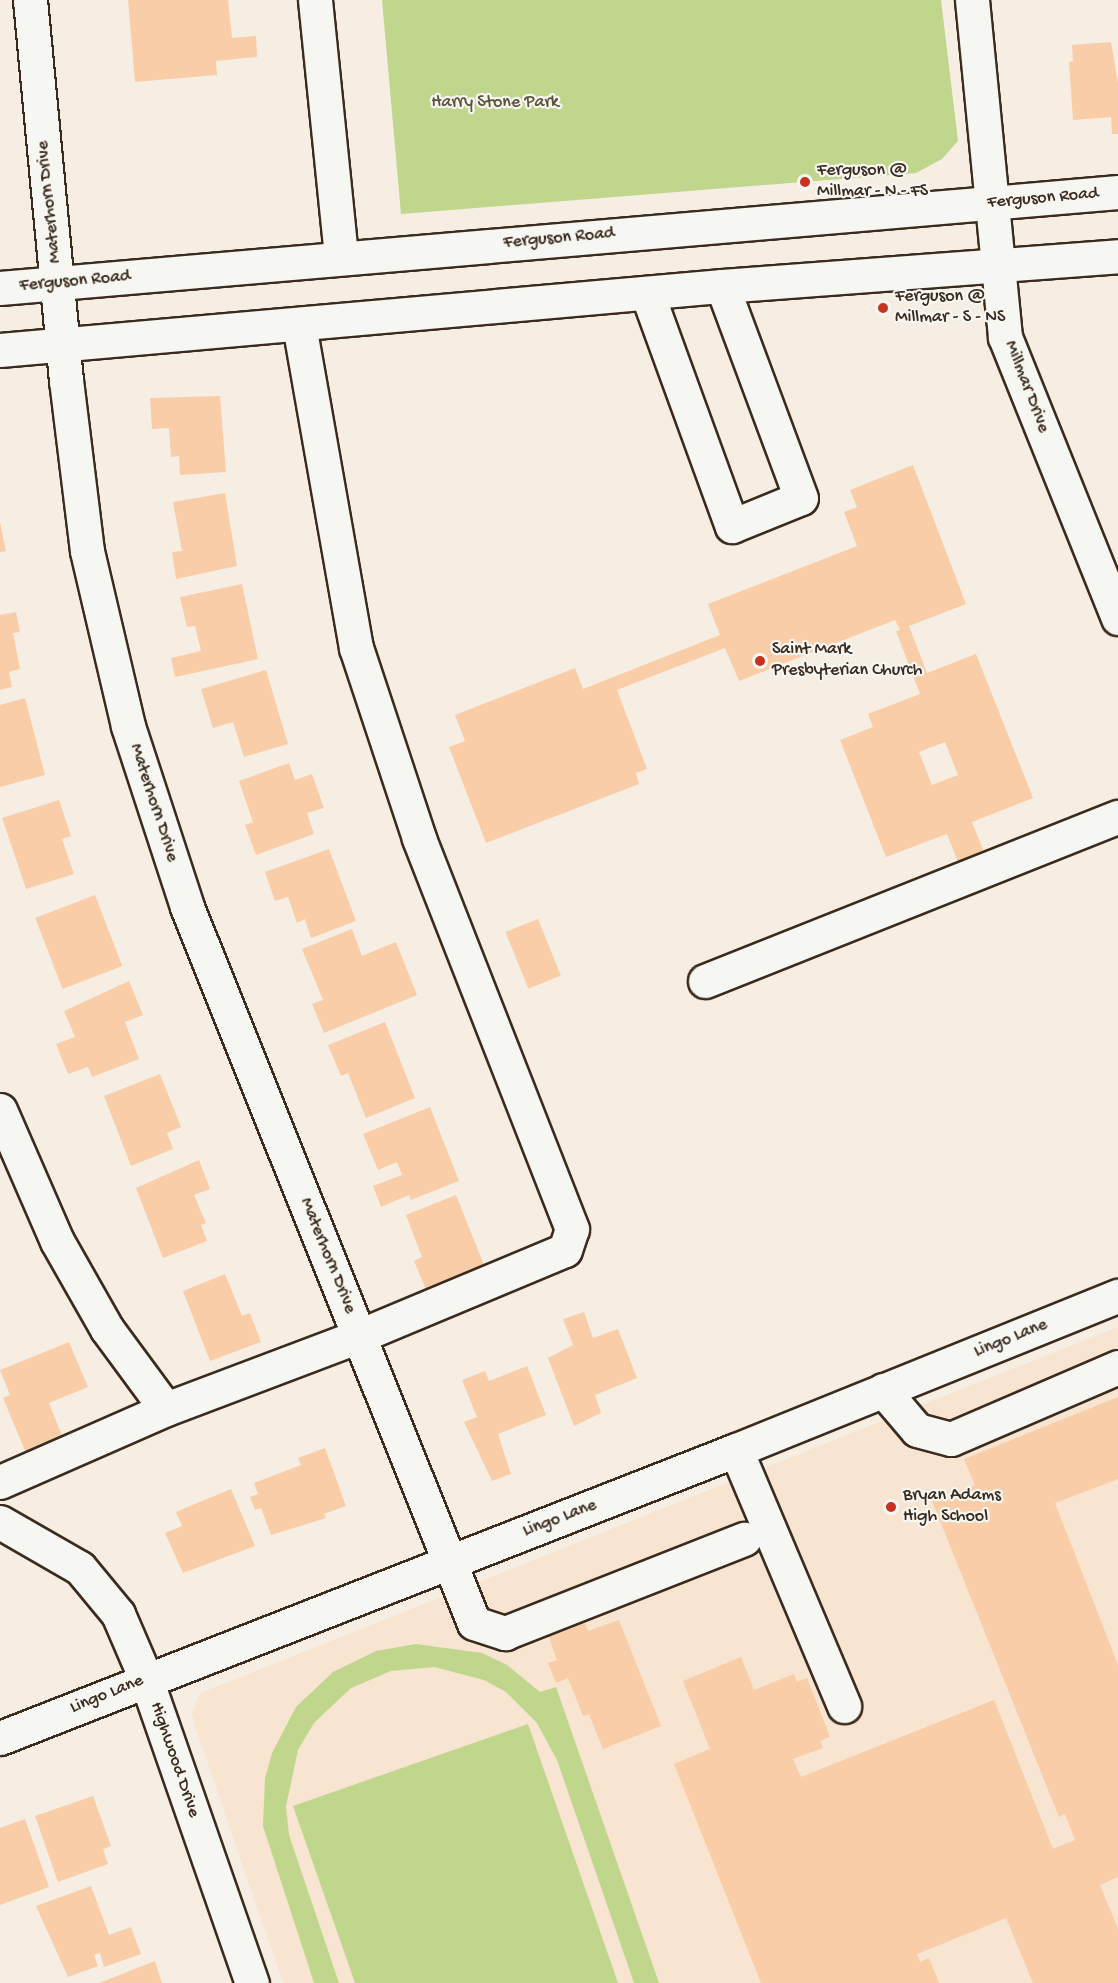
<!DOCTYPE html>
<style>
body{margin:0}
#map{position:relative;width:1118px;height:1983px;overflow:hidden;background:#f6eee3;font-family:"Gochi Hand",sans-serif}
div>[style]{position:absolute}
[style*='--x']{left:calc(var(--x)*1px);top:calc(var(--y)*1px);width:calc(var(--w)*1px);rotate:calc(var(--a)*1deg)}
.built>*{inset:0;background:#f7e4d1}
.green>*{inset:0;background:#c0d68c}
.building>*{inset:0;background:#f8cda7;transform-origin:0 0}
.roads{filter:drop-shadow(2px 0 #3b2a1e) drop-shadow(-2px 0 #3b2a1e) drop-shadow(0 2px #3b2a1e) drop-shadow(0 -2px #3b2a1e)}
.minor>*{height:33px;margin:-16.5px;padding:0 16.5px;transform-origin:16.5px;border-radius:16.5px;background:#f6f6f2}
.major>*{height:33px;margin:-16.5px;padding:0 16.5px;transform-origin:16.5px;border-radius:16.5px;background:#f6f6f2}
.dots>*{width:16px;height:16px;translate:-50% -50%;box-sizing:border-box;border:3px solid #f6f6f2;border-radius:50%}
span{translate:-50% -50%;white-space:nowrap;text-align:center;line-height:1.15;-webkit-text-stroke:4.5px #f6f6f2;paint-order:stroke}
.park-label{font-size:18px;color:#5c553a}
.poi-label{font-size:18px;color:#3b2a1e}
.left{translate:0 -50%;text-align:left}
.street-label{font-size:18px;color:#3b2a1e}
</style>
<div id="map">
<div class="built">
<i style="clip-path:polygon(1118px 1327px,1118px 1983px,283px 1983px,195px 1726px,192px 1713px,200px 1693px)"></i>
</div>
<div class="green">
<i style="clip-path:polygon(382px 0,941px 0,958px 141px,942px 159px,916px 173px,401px 214px)"></i>
<i style="clip-path:polygon(416px 1644px,482px 1653px,507px 1665px,540px 1692px,556px 1687px,659px 1983px,634px 1983px,557px 1760px,537px 1723px,506px 1692px,484px 1680px,434px 1667px,391px 1671px,351px 1688px,314px 1723px,298px 1750px,286px 1806px,289px 1835px,339px 1983px,314px 1983px,263px 1826px,265px 1778px,272px 1753px,296px 1707px,333px 1672px,376px 1651px)"></i>
<i style="clip-path:polygon(528px 1724px,618px 1983px,355px 1983px,293px 1806px)"></i>
</div>
<div class="building">
<i style="clip-path:polygon(128px 0,228px 0,232px 38px,256px 36px,257px 57px,216px 61px,217px 75px,135px 82px)"></i>
<i style="clip-path:polygon(1111px 42px,1118px 83px,1118px 134px,1112px 134px,1111px 117px,1073px 120px,1069px 62px,1073px 61px,1072px 45px)"></i>
<i style="clip-path:polygon(220px 396px,226px 472px,180px 475px,179px 456px,171px 457px,169px 428px,152px 429px,150px 398px)"></i>
<i style="clip-path:polygon(evenodd,913px 465px,966px 604px,909px 626px,927px 673px,976px 654px,1033px 798px,972px 822px,986px 857px,960px 867px,947px 834px,886px 857px,840px 740px,873px 727px,868px 714px,920px 694px,896px 631px,900px 630px,895px 620px,739px 681px,725px 648px,617px 690px,647px 769px,636px 773px,639px 784px,486px 843px,449px 747px,465px 741px,455px 715px,575px 668px,583px 689px,720px 635px,708px 604px,857px 546px,844px 512px,857px 507px,850px 490px,913px 465px,945px 742px,958px 775px,932px 785px,919px 752px,945px 742px)"></i>
<i style="clip-path:polygon(225px 493px,237px 566px,176px 579px,172px 552px,182px 551px,173px 502px)"></i>
<i style="clip-path:polygon(0 523px,6px 551px,0 552px)"></i>
<i style="clip-path:polygon(242px 584px,258px 659px,175px 677px,171px 658px,201px 651px,195px 626px,187px 627px,180px 597px)"></i>
<i style="clip-path:polygon(16px 612px,20px 632px,13px 633px,20px 669px,9px 672px,12px 687px,0 690px,0 615px)"></i>
<i style="clip-path:polygon(266px 670px,288px 744px,244px 757px,233px 722px,213px 728px,201px 689px)"></i>
<i style="clip-path:polygon(25px 698px,45px 775px,0 787px,0 705px)"></i>
<i style="clip-path:polygon(289px 763px,295px 780px,312px 774px,324px 808px,307px 813px,314px 834px,256px 855px,245px 825px,253px 822px,239px 781px)"></i>
<i style="clip-path:polygon(59px 800px,71px 836px,62px 839px,74px 874px,26px 889px,2px 818px)"></i>
<i style="clip-path:polygon(329px 849px,356px 921px,311px 938px,305px 919px,297px 923px,288px 897px,275px 901px,265px 872px)"></i>
<i style="left:95px;top:895px;width:76px;height:64px;rotate:69deg"></i>
<i style="left:538px;top:919px;width:61px;height:35px;rotate:68deg"></i>
<i style="clip-path:polygon(352px 929px,362px 956px,396px 942px,417px 995px,324px 1033px,312px 1004px,323px 1000px,302px 949px)"></i>
<i style="clip-path:polygon(129px 981px,143px 1015px,125px 1022px,139px 1059px,92px 1077px,88px 1067px,68px 1074px,56px 1044px,75px 1037px,64px 1011px)"></i>
<i style="clip-path:polygon(385px 1022px,415px 1098px,366px 1118px,348px 1073px,341px 1076px,328px 1045px)"></i>
<i style="clip-path:polygon(160px 1074px,181px 1127px,167px 1133px,173px 1149px,131px 1166px,104px 1096px)"></i>
<i style="clip-path:polygon(430px 1107px,459px 1181px,411px 1200px,409px 1195px,381px 1207px,373px 1186px,402px 1175px,397px 1162px,378px 1170px,363px 1134px)"></i>
<i style="clip-path:polygon(199px 1160px,210px 1189px,194px 1195px,206px 1223px,201px 1225px,207px 1241px,163px 1258px,136px 1188px)"></i>
<i style="clip-path:polygon(456px 1195px,486px 1270px,428px 1294px,414px 1261px,422px 1257px,406px 1215px)"></i>
<i style="clip-path:polygon(225px 1274px,242px 1316px,250px 1313px,261px 1342px,210px 1361px,183px 1291px)"></i>
<i style="clip-path:polygon(584px 1312px,593px 1338px,618px 1329px,637px 1378px,595px 1395px,601px 1413px,574px 1426px,548px 1358px,573px 1345px,563px 1319px)"></i>
<i style="clip-path:polygon(69px 1342px,88px 1387px,49px 1403px,63px 1438px,26px 1453px,3px 1398px,10px 1395px,0 1370px)"></i>
<i style="clip-path:polygon(527px 1366px,546px 1415px,498px 1434px,511px 1474px,492px 1481px,464px 1422px,477px 1417px,462px 1380px,485px 1371px,489px 1381px)"></i>
<i style="clip-path:polygon(1118px 1397px,1118px 1479px,1055px 1503px,1118px 1665px,1118px 1877px,1100px 1885px,1118px 1929px,1118px 1983px,1033px 1983px,1006px 1918px,917px 1954px,920px 1962px,929px 1958px,939px 1983px,761px 1983px,674px 1764px,710px 1749px,683px 1681px,741px 1657px,754px 1690px,794px 1674px,797px 1682px,807px 1678px,830px 1737px,820px 1741px,823px 1748px,793px 1759px,801px 1777px,994px 1700px,1053px 1849px,1075px 1840px,1065px 1814px,1059px 1817px,932px 1501px,975px 1485px,964px 1459px)"></i>
<i style="clip-path:polygon(325px 1448px,346px 1506px,324px 1514px,326px 1518px,271px 1535px,261px 1508px,255px 1510px,250px 1497px,258px 1494px,254px 1483px,301px 1465px,298px 1458px)"></i>
<i style="clip-path:polygon(231px 1489px,255px 1546px,183px 1573px,165px 1533px,182px 1526px,176px 1512px)"></i>
<i style="clip-path:polygon(619px 1620px,661px 1726px,603px 1749px,589px 1714px,583px 1716px,568px 1678px,556px 1683px,548px 1663px,557px 1660px,549px 1637px,585px 1623px,588px 1631px)"></i>
<i style="clip-path:polygon(93px 1796px,111px 1846px,103px 1849px,108px 1864px,58px 1882px,35px 1816px)"></i>
<i style="clip-path:polygon(25px 1819px,49px 1887px,0 1905px,0 1828px)"></i>
<i style="clip-path:polygon(91px 1886px,109px 1935px,131px 1927px,141px 1954px,104px 1967px,100px 1953px,94px 1955px,98px 1966px,68px 1977px,36px 1906px)"></i>
<i style="clip-path:polygon(155px 1961px,162px 1983px,99px 1983px)"></i>
</div>
<div class="roads">
<div class="minor">
<i style="--x:30;--y:0;--w:382;--a:84.6"></i>
<i style="--x:66;--y:380;--w:172;--a:83"></i>
<i style="--x:87;--y:551;--w:180;--a:76.8"></i>
<i style="--x:128;--y:726;--w:190;--a:71.9"></i>
<i style="--x:187;--y:907;--w:771;--a:68.16"></i>
<i style="--x:474;--y:1623;--w:33;--a:18"></i>
<i style="--x:505;--y:1633;--w:257;--a:-21.5"></i>
<i style="--x:315;--y:0;--w:259;--a:84.2"></i>
<i style="--x:972;--y:0;--w:339;--a:84.4"></i>
<i style="--x:1005;--y:337;--w:303;--a:68.1"></i>
<i style="--x:647;--y:293;--w:248;--a:70"></i>
<i style="--x:732;--y:526;--w:74;--a:-22.1"></i>
<i style="--x:801;--y:498;--w:226;--a:-110.4"></i>
<i style="--x:705;--y:981;--w:444;--a:-21.7"></i>
<i style="--x:0;--y:1110;--w:143;--a:66.5"></i>
<i style="--x:57;--y:1241;--w:101;--a:60.4"></i>
<i style="--x:107;--y:1329;--w:99;--a:53.6"></i>
<i style="--x:166;--y:1409;--w:206;--a:-20.7"></i>
<i style="--x:359;--y:1336;--w:223;--a:-22.7"></i>
<i style="--x:565;--y:1250;--w:22;--a:-72"></i>
<i style="--x:572;--y:1229;--w:420;--a:-111.4"></i>
<i style="--x:419;--y:838;--w:200;--a:-108.3"></i>
<i style="--x:356;--y:648;--w:329;--a:-100"></i>
<i style="--x:883;--y:1390;--w:52;--a:49.6"></i>
<i style="--x:917;--y:1430;--w:35;--a:15"></i>
<i style="--x:951;--y:1439;--w:182;--a:-23.3"></i>
<i style="--x:736;--y:1450;--w:278;--a:67.1"></i>
<i style="--x:0;--y:1482;--w:181;--a:-23.7"></i>
<i style="--x:0;--y:1522;--w:92;--a:29.9"></i>
<i style="--x:80;--y:1568;--w:60;--a:50.4"></i>
<i style="--x:118;--y:1614;--w:71;--a:66.7"></i>
<i style="--x:146;--y:1679;--w:322;--a:70.8"></i>
<i style="--x:0;--y:1738;--w:790;--a:-21.37"></i>
<i style="--x:736;--y:1450;--w:412;--a:-22"></i>
</div>
<div class="major">
<i style="--x:0;--y:288;--w:1122;--a:-4.91"></i>
<i style="--x:0;--y:350;--w:725;--a:-5.07"></i>
<i style="--x:722;--y:286;--w:397;--a:-4.3"></i>
</div>
</div>
<div class="dots">
<i style="left:805px;top:182px;background:#c8321e"></i>
<i style="left:883px;top:308px;background:#c8321e"></i>
<i style="left:760px;top:661px;background:#c8321e"></i>
<i style="left:891px;top:1507px;background:#c8321e"></i>
</div>
<div class="park-label">
<span style="left:495px;top:103px">Harry Stone Park</span>
</div>
<div class="poi-label">
<span class="left" style="left:817px;top:182px">Ferguson @<br>Millmar - N - FS</span>
<span class="left" style="left:895px;top:308px">Ferguson @<br>Millmar - S - NS</span>
<span class="left" style="left:772px;top:661px">Saint Mark<br>Presbyterian Church</span>
<span class="left" style="left:903px;top:1507px">Bryan Adams<br>High School</span>
</div>
<div class="street-label">
<span style="left:1043px;top:199px;rotate:-5deg">Ferguson Road</span>
<span style="left:50px;top:202px;rotate:-96deg">Materhorn Drive</span>
<span style="left:559px;top:239px;rotate:-5deg">Ferguson Road</span>
<span style="left:75px;top:282px;rotate:-5deg">Ferguson Road</span>
<span style="left:1026px;top:387px;rotate:69deg">Millmar Drive</span>
<span style="left:153px;top:803px;rotate:72deg">Materhorn Drive</span>
<span style="left:327px;top:1256px;rotate:68deg">Materhorn Drive</span>
<span style="left:1011px;top:1339px;rotate:-22deg">Lingo Lane</span>
<span style="left:560px;top:1519px;rotate:-21deg">Lingo Lane</span>
<span style="left:107px;top:1695px;rotate:-22deg">Lingo Lane</span>
<span style="left:174px;top:1760px;rotate:71deg">Highwood Drive</span>
</div>
</div>
